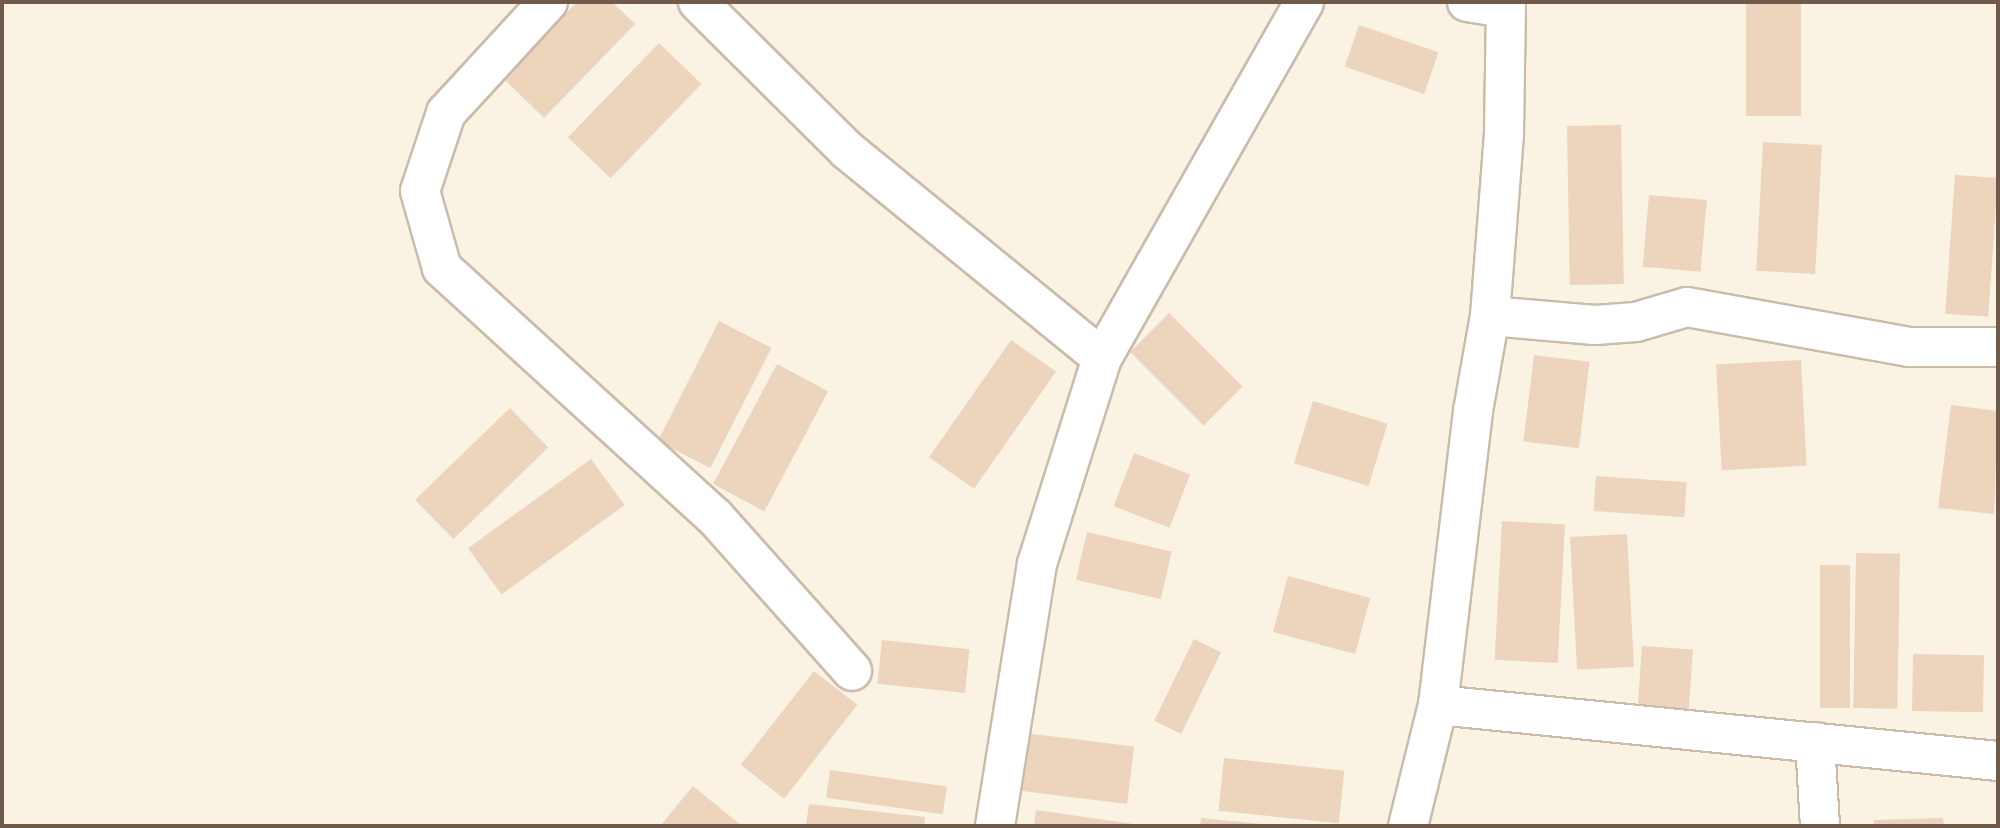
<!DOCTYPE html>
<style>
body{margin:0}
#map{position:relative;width:2000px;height:828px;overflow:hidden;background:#faf3e3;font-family:"Exo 2",sans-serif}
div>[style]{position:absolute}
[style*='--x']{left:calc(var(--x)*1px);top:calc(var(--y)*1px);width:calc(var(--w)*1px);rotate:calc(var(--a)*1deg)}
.building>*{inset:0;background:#edd4bc;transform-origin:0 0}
.roads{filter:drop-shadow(2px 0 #cabbaa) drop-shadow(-2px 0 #cabbaa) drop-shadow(0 2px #cabbaa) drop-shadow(0 -2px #cabbaa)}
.minor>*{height:38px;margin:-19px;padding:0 19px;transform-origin:19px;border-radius:19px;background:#fff}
span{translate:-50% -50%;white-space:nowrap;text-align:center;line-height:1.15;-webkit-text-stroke:6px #fef7e8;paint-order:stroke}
.frame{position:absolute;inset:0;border:4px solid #705b4b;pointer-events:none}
</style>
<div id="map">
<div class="building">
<i style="clip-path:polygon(577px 2px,612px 2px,635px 24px,544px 118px,503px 78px)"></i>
<i style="left:1746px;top:2px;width:55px;height:114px"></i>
<i style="left:1359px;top:25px;width:84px;height:44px;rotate:19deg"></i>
<i style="left:659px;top:43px;width:59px;height:131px;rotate:44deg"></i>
<i style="left:1621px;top:125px;width:159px;height:54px;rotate:89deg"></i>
<i style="left:1763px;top:142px;width:59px;height:129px;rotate:3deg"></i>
<i style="left:1955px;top:175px;width:43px;height:139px;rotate:4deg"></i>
<i style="left:1649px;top:195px;width:58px;height:72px;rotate:5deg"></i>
<i style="left:1169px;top:313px;width:104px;height:55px;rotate:45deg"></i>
<i style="left:719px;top:321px;width:59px;height:135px;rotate:27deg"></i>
<i style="left:1011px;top:340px;width:55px;height:143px;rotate:35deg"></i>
<i style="left:1534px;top:355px;width:56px;height:87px;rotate:7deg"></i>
<i style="left:1801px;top:360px;width:106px;height:85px;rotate:87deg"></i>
<i style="left:777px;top:364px;width:58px;height:136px;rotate:28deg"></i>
<i style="left:1313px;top:401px;width:78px;height:65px;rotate:17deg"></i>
<i style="clip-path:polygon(1951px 405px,1998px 411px,1994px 514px,1938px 508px)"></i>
<i style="left:510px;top:408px;width:55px;height:132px;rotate:46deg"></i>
<i style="left:1134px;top:453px;width:60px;height:57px;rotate:21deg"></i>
<i style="left:591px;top:459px;width:57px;height:152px;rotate:54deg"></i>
<i style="left:1596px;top:476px;width:91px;height:35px;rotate:4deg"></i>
<i style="left:1502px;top:521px;width:63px;height:139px;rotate:3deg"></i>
<i style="left:1087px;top:532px;width:87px;height:49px;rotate:13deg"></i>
<i style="left:1627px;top:534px;width:133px;height:57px;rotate:87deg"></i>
<i style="left:1856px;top:553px;width:44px;height:155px;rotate:1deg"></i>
<i style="left:1820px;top:565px;width:30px;height:143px"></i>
<i style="left:1288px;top:576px;width:85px;height:58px;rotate:15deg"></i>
<i style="left:1194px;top:639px;width:30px;height:91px;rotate:26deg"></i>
<i style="left:882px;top:640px;width:88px;height:44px;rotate:6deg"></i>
<i style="left:1642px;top:646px;width:51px;height:60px;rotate:4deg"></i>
<i style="left:1913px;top:654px;width:71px;height:57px;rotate:1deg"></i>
<i style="left:814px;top:671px;width:55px;height:119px;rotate:38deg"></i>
<i style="left:1025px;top:733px;width:110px;height:58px;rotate:7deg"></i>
<i style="left:1224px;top:758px;width:121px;height:53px;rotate:6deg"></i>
<i style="left:830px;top:770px;width:118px;height:28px;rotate:8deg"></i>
<i style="clip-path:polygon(693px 786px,742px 826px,660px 826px)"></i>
<i style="clip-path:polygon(809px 804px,925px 817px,924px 826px,806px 826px)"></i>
<i style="clip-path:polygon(1036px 810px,1133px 824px,1133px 826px,1034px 826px)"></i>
<i style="clip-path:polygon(1201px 818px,1262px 824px,1262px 826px,1200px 826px)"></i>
<i style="clip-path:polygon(1943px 818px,1944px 826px,1874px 826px,1874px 820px)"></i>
</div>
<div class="roads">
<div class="minor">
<i style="--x:548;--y:2;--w:151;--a:132.6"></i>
<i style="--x:446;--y:113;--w:82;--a:108.4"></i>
<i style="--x:420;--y:191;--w:80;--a:74.1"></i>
<i style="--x:442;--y:268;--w:369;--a:42.4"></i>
<i style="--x:715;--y:517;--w:206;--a:48.3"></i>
<i style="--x:698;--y:2;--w:210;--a:44.8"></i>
<i style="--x:847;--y:150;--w:329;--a:39.2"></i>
<i style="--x:1467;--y:2;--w:38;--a:9"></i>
<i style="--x:1490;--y:316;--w:105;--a:4.9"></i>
<i style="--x:1595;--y:325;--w:41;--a:-4.2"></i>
<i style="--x:1636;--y:322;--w:53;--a:-16.4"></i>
<i style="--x:1687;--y:307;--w:226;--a:10.2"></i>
<i style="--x:1909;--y:347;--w:89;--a:0"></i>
<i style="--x:1438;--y:705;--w:563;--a:5.71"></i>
<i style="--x:1815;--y:742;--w:84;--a:86.6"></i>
<i style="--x:995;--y:826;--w:265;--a:-80.9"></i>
<i style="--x:1037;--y:564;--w:216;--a:-72.5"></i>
<i style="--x:1102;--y:358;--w:409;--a:-60.4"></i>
<i style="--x:1408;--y:826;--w:125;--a:-76.1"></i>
<i style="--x:1438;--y:705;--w:296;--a:-83.2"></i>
<i style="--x:1473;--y:411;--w:97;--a:-79.9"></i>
<i style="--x:1490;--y:316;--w:185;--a:-85.6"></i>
<i style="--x:1504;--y:132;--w:130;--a:-89.1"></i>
</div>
</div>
<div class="frame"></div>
</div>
